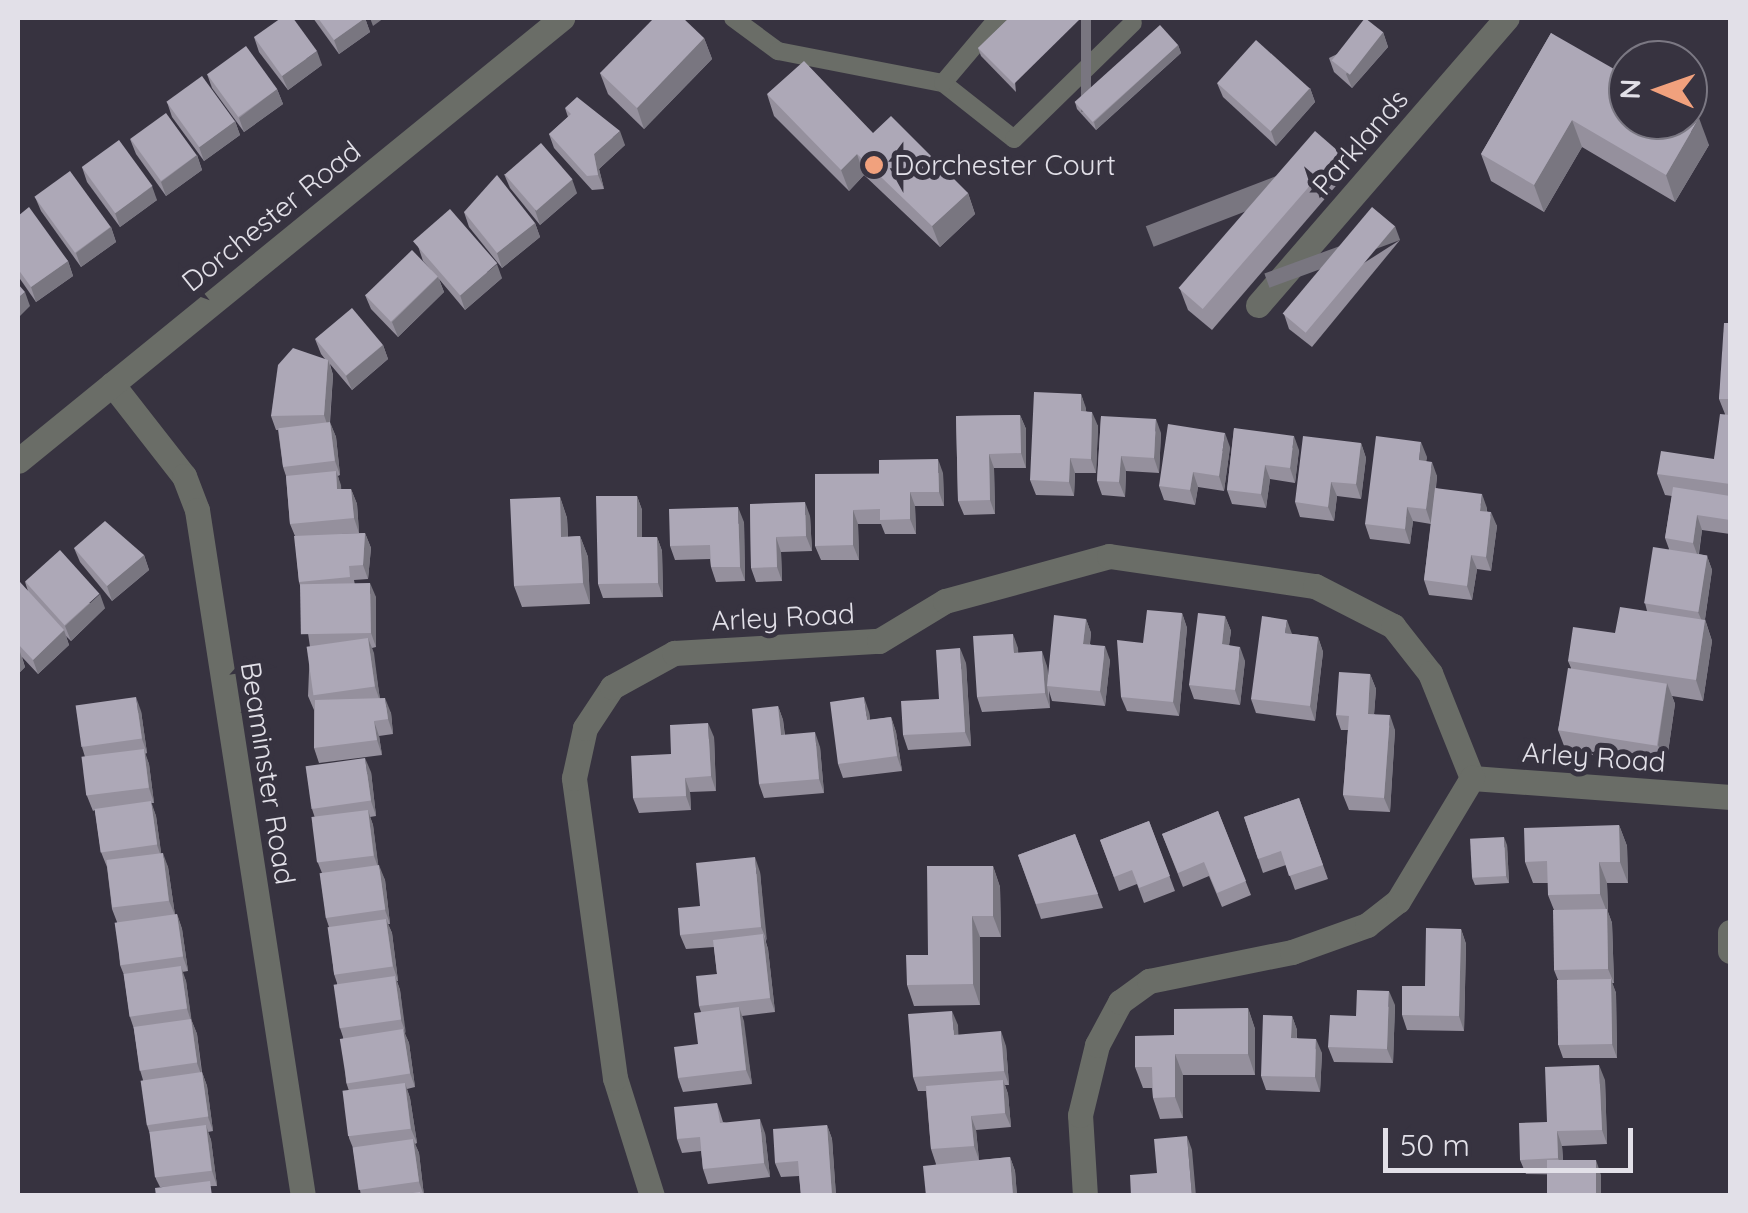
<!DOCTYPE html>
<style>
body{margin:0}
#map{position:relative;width:1748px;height:1213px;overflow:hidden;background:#373340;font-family:Quicksand,sans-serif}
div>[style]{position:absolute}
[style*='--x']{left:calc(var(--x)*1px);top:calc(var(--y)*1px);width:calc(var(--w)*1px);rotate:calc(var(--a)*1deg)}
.service>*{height:18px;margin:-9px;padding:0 9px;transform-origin:9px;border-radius:9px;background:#6a6d67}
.minor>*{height:25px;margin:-12.5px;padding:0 12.5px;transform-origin:12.5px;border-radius:12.5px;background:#6a6d67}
.wall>*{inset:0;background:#95909d}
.shaded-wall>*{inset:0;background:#797680;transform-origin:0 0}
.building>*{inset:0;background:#ada8b7;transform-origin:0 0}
.dots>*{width:28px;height:28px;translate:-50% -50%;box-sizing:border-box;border:5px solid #373340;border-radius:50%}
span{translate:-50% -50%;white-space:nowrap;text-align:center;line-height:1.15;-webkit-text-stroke:10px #373340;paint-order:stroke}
.street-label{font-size:28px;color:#e2e0e8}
.poi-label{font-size:28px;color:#e2e0e8}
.left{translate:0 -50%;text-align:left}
.frame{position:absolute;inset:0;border:20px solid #e2e0e8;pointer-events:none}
.north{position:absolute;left:1608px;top:40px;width:100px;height:100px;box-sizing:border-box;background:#373340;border:2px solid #7b7883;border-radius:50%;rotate:272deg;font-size:28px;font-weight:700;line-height:40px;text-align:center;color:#e2e0e8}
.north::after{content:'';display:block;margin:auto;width:35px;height:45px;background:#f1a17d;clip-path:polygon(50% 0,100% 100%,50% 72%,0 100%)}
.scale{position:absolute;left:1383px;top:1128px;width:250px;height:45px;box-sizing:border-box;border:5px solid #e2e0e8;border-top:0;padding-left:12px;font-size:30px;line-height:35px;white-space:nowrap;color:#e2e0e8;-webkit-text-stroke:8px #373340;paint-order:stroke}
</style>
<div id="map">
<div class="service">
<i style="--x:733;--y:18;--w:56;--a:36.3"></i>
<i style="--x:778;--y:51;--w:168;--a:11"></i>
<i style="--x:943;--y:83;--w:90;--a:38.3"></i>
<i style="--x:1014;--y:139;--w:166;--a:-44.3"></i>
<i style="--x:943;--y:83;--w:85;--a:-49.8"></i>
</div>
<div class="minor">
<i style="--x:1258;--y:305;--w:380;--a:-49.1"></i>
<i style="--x:112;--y:384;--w:117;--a:52"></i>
<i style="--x:184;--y:476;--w:36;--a:69"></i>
<i style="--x:197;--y:510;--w:694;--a:81.22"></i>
<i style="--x:18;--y:461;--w:702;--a:-39.16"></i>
<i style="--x:1730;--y:932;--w:19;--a:90"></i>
<i style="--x:652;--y:1196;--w:124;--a:-107.4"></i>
<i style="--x:615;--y:1078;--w:303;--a:-97.8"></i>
<i style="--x:574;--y:778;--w:51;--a:-77.6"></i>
<i style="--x:585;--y:728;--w:49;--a:-56.6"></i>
<i style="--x:612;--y:687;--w:71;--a:-28.7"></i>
<i style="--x:674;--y:653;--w:205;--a:-3.4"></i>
<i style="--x:879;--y:641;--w:77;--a:-31.2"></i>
<i style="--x:945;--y:601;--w:170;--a:-15.3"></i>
<i style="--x:1109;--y:556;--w:208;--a:8.3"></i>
<i style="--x:1315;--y:586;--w:88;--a:27.1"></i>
<i style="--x:1393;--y:626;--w:60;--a:51.8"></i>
<i style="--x:1430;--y:673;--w:113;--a:68.2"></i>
<i style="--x:1472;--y:778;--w:259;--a:4.2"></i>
<i style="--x:1085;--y:1196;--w:81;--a:-93.5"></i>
<i style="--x:1080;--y:1115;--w:72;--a:-76.3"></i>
<i style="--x:1097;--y:1045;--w:49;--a:-61.9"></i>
<i style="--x:1120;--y:1002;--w:36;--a:-36"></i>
<i style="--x:1149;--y:981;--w:146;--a:-11.5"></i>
<i style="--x:1292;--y:952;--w:80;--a:-19.8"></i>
<i style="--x:1367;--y:925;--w:39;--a:-38"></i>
<i style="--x:1398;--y:901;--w:144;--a:-59"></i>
</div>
<div class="wall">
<i style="clip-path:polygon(313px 18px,365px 18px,370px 32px,339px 54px)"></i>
<i style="clip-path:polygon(1009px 18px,1016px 92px,981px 56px,978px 48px)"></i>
<i style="clip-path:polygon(1383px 32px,1388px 47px,1352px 88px,1334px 72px,1329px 58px)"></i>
<i style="clip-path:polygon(1551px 33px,1709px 145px,1675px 202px,1582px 147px,1544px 212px,1491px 181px,1481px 154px)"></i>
<i style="clip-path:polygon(254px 37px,322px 65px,288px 90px,259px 52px)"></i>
<i style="clip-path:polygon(704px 38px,712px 59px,644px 129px,608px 94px,600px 73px)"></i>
<i style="clip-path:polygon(1178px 45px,1181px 53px,1096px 130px,1077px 109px,1075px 102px)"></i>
<i style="clip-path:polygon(207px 74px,277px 89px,283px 104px,244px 132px,212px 88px)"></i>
<i style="clip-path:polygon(1217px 83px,1310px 88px,1315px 102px,1276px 146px,1223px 97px)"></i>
<i style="clip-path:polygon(767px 94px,968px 193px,975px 214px,940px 247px,864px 175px,849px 191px,774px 116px)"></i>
<i style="clip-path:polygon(167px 102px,235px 121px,240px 135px,204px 161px,172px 117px)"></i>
<i style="clip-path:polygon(565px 108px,625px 145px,599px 169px,604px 189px,592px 190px,554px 148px,549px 134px,568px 117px)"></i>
<i style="clip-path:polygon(130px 139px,197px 155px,202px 170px,166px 196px,136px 154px)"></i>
<i style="clip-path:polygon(1339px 152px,1347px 173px,1212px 330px,1188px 310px,1180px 289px)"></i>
<i style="clip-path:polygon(82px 167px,157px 200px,120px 227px,87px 182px)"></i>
<i style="clip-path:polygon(504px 174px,577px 193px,540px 225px,510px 188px)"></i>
<i style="clip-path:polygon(35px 197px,111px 227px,116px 242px,81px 267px,41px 211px)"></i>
<i style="clip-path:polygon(464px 212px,535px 223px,540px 237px,502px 268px,469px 227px)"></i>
<i style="clip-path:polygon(18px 216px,68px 261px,73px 276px,36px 302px,18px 276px)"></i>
<i style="clip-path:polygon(1400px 240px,1312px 347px,1289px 329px,1284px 314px)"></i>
<i style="clip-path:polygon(418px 246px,502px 278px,465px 310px,439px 279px,444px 292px,398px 337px,371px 309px,365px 295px,431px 270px,423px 261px)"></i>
<i style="clip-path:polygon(1730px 323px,1730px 534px,1702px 530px,1699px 554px,1707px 556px,1712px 570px,1705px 619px,1712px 641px,1703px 701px,1672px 696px,1675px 704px,1666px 766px,1566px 751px,1558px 730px,1571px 668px,1568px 661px,1615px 633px,1647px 611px,1645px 603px,1669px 549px,1665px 538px,1672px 496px,1665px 495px,1657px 474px,1714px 459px,1725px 414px,1719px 399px)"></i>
<i style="clip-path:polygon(315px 339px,383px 345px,388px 359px,352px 390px,330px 364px,333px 375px,330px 423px,336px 437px,340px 475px,338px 476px,341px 489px,351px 489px,357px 504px,359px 533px,340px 534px,365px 533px,371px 548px,368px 579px,354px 580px,355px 585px,376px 597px,376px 647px,372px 648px,380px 699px,391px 713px,393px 734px,379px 736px,382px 755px,319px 763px,314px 748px,314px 710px,308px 696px,310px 647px,302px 592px,299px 582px,295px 536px,290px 524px,286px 476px,283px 467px,278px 430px,276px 430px,271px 416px,325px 359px,321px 354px)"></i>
<i style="clip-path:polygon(1081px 394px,1086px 411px,1098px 426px,1096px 473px,1075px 473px,1074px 496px,1036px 495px,1030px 480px)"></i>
<i style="clip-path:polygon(1020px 415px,1026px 429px,1026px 468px,994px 468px,995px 514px,964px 515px,958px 501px,956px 416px)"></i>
<i style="clip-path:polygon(1101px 416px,1161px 433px,1159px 473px,1126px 471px,1125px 497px,1102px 495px,1097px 481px)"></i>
<i style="clip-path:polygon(1234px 428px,1299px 450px,1295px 483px,1270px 479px,1266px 508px,1232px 504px,1227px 490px)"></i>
<i style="clip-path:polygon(1361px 443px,1366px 458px,1361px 499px,1337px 496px,1334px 521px,1300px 517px,1295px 502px)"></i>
<i style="clip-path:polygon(1230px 447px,1224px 491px,1198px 487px,1195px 505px,1164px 500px,1159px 486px)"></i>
<i style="clip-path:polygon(1427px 457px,1426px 461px,1437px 476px,1436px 488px,1487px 508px,1487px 511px,1497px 526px,1491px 571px,1477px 569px,1472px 600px,1429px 595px,1424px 580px,1431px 524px,1413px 521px,1410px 544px,1370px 539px,1365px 524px)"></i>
<i style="clip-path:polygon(943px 473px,944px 506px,915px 506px,916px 534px,885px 534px,881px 524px,858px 524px,859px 560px,821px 560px,815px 546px,815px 474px)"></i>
<i style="clip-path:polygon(637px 496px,642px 510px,642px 537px,657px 537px,662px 551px,663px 597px,603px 598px,598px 584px)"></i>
<i style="clip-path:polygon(560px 497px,567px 518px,568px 537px,580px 536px,588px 557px,590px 604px,522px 607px,514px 586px)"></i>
<i style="clip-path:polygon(750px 504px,810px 516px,812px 551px,781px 552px,782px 581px,756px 582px,751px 568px)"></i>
<i style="clip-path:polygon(744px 522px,745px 581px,716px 582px,711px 567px,710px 559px,675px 560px,670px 546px)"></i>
<i style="clip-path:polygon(74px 548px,144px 555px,149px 570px,112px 601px,80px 562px)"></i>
<i style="clip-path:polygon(25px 582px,105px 608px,71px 641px,66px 636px,69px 645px,38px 674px,22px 657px,25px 667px,18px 674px,18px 584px,28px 591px)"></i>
<i style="clip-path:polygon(1182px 613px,1187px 628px,1179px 716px,1127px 711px,1121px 697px,1143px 643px)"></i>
<i style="clip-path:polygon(1225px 616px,1231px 631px,1229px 645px,1245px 661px,1240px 705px,1194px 699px,1189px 685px)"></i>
<i style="clip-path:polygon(1086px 619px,1091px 633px,1090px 644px,1110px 660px,1105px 706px,1052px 701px,1049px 691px,1050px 708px,982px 712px,977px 697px,1018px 648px,1018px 653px,1047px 666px,1048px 676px)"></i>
<i style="clip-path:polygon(1292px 634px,1318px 637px,1323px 652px,1315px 721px,1256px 713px,1251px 699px)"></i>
<i style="clip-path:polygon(966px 663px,971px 746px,908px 750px,903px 735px,939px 699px)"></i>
<i style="clip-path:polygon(1370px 674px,1376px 689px,1374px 714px,1395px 730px,1390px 812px,1349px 810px,1343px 795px,1348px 730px,1341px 730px,1336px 715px)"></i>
<i style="clip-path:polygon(778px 706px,783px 720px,785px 735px,820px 747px,824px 793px,764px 798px,759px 784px)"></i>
<i style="clip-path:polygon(141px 711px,147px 753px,145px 754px,149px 764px,154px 803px,151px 803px,156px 816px,161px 853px,168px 867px,175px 915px,177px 914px,182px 929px,188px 971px,182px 972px,186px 981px,191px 1019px,197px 1034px,202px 1072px,207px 1086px,213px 1131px,208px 1132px,211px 1140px,217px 1186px,160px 1187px,156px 1179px,150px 1134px,147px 1125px,143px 1080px,140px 1070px,134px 1029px,130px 1017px,124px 975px,120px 965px,117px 922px,112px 909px,107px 867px,101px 852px,95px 810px,93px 811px,87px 796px,85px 757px,82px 747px)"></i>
<i style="clip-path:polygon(869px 712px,870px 720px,891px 717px,896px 732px,902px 771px,843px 778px,838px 764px)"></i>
<i style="clip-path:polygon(714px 737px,716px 791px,690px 792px,691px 810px,639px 813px,633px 798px,671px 754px)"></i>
<i style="clip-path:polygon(371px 772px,376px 816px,370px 817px,373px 825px,378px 866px,385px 880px,390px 924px,388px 924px,392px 933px,398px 981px,397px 981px,400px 990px,405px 1034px,409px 1043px,415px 1087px,407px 1089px,410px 1098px,417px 1143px,415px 1144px,419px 1153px,424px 1196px,361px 1196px,353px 1148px,349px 1138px,349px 1091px,346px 1082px,343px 1037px,340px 1028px,337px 983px,334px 974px,329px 927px,326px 918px,322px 873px,318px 863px,315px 818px,312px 809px)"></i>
<i style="clip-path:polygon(1299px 798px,1328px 879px,1295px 890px,1286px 865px,1263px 873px,1244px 817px)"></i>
<i style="clip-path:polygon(1218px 811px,1251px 895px,1222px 907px,1209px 876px,1183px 887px,1162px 834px)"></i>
<i style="clip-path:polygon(1149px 821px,1175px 891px,1144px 903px,1137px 884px,1119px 891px,1100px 840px)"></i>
<i style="clip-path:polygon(1619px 825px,1627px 846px,1628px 883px,1607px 883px,1608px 912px,1612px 923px,1614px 983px,1612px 983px,1616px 993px,1617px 1058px,1563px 1058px,1558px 1044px,1558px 980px,1554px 970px,1554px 910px,1548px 895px,1548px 883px,1533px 883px,1525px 862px)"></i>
<i style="clip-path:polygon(1075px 834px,1103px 908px,1041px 919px,1018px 855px)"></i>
<i style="clip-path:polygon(1507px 845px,1509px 883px,1475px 885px,1472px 878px)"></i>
<i style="clip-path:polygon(993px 866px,1000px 887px,1001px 937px,980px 937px,980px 1005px,914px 1006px,907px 985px)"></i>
<i style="clip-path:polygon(760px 872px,766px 942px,768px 949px,775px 1012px,742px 1016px,752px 1084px,683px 1092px,678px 1078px,698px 1044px,701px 1012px,699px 1006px,717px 974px,714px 947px,686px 949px,680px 935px,700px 906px)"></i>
<i style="clip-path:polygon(1461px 929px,1466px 944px,1464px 1031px,1407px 1030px,1402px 1015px,1425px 986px)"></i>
<i style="clip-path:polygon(1395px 1005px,1393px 1063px,1334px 1062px,1328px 1047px,1356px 1016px)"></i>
<i style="clip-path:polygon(1248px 1008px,1255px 1029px,1255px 1075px,1183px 1075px,1183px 1118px,1160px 1119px,1153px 1098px,1152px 1088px,1143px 1088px,1135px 1067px,1174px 1035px)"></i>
<i style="clip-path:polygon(1292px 1016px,1297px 1030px,1297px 1038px,1322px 1053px,1320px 1092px,1266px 1090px,1261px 1076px)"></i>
<i style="clip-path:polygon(958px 1025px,958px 1035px,1006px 1046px,1009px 1085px,1005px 1085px,1008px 1094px,1011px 1127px,976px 1130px,979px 1160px,1010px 1157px,1015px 1171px,1017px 1196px,926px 1196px,936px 1164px,931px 1149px,926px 1091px,918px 1091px,913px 1077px)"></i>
<i style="clip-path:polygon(1605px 1080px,1607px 1144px,1562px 1146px,1563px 1161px,1601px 1175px,1526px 1174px,1520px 1160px,1547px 1122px)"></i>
<i style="clip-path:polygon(717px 1103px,723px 1122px,765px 1133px,770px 1177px,708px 1184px,703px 1169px,701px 1151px,682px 1153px,677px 1139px)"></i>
<i style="clip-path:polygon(827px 1125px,832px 1139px,836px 1196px,801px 1196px,799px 1176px,781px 1177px,775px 1163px)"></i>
</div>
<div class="shaded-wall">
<i style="clip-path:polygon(365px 18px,370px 32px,339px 54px,334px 40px)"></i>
<i style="clip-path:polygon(370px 18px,384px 18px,373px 26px)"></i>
<i style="left:1081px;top:18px;width:10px;height:94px"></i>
<i style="clip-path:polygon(1383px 32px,1388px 47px,1352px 88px,1346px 74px)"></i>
<i style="clip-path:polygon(704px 38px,712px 59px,644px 129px,637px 108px)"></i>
<i style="clip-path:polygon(1178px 45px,1181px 53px,1096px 130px,1094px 122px)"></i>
<i style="clip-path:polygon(317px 51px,322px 65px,288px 90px,282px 76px)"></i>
<i style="clip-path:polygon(1310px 88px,1315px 102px,1276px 146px,1271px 131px)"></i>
<i style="clip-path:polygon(277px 89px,283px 104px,244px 132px,239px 118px)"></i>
<i style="clip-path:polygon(1699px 118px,1709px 145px,1675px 202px,1666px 175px)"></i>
<i style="clip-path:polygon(1572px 120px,1582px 147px,1544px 212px,1534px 185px)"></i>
<i style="clip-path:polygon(235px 121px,240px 135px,204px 161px,199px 147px)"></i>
<i style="clip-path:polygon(620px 131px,625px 145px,599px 169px,604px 189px,598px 175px,594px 154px)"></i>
<i style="left:1339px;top:152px;width:22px;height:207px;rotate:69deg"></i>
<i style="clip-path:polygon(857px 154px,864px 175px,849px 191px,841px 170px)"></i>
<i style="clip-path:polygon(197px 155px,202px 170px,166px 196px,161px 182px)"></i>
<i style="clip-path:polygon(572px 179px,577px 193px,540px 225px,535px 210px)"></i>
<i style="clip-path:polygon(152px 186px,157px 200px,120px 227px,115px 213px)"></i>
<i style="clip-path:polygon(968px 193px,975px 214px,940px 247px,932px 226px)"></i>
<i style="clip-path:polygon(535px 223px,540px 237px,502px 268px,497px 253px)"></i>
<i style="left:1395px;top:226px;width:15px;height:139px;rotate:70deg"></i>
<i style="clip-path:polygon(111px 227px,116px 242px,81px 267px,76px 253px)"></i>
<i style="clip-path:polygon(68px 261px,73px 276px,36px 302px,31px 287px)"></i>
<i style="clip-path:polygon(497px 264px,502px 278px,465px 310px,460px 295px)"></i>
<i style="clip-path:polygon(438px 277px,444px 292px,398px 337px,392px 322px)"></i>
<i style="clip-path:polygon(25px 292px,30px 306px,18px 318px,18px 298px)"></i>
<i style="clip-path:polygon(383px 345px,388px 359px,352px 390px,346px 376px)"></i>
<i style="clip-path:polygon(328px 360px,333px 375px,329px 430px,324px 415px)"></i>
<i style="clip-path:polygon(1081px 394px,1086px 408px,1086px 426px,1081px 411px)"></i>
<i style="clip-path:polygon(1092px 412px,1098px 426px,1096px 473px,1091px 459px)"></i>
<i style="clip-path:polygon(1020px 415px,1026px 429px,1026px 468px,1021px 453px)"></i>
<i style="clip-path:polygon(1156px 419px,1161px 433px,1159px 473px,1154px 458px)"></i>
<i style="clip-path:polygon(330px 422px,336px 437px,340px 475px,335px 461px)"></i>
<i style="clip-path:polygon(1225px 433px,1230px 447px,1224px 491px,1219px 476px)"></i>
<i style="clip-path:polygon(1294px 436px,1299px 450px,1295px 483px,1290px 468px)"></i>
<i style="clip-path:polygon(1421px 442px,1427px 457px,1424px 475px,1419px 460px)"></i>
<i style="clip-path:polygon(1361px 443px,1366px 458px,1361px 499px,1356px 484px)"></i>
<i style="clip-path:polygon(989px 454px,994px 468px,995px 514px,990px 500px)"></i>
<i style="clip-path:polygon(1121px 456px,1126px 471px,1125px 497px,1119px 482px)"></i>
<i style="clip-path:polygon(1070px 458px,1075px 473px,1074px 496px,1069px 482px)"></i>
<i style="clip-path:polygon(938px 459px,943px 473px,944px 506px,939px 492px)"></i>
<i style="clip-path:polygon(1432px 462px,1437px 476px,1431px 524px,1426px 509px)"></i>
<i style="clip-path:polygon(1265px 465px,1270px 479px,1266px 508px,1261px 494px)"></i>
<i style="clip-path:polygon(336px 471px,341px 485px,342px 504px,337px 489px)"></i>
<i style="clip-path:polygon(1193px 472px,1198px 487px,1195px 505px,1190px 490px)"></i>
<i style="clip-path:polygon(1331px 482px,1337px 496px,1334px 521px,1328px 507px)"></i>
<i style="clip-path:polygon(351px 489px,357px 504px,359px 533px,354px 518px)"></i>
<i style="clip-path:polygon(910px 492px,915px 506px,916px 534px,910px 519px)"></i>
<i style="clip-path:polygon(1482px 494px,1487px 508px,1485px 525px,1480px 511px)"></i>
<i style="clip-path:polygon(637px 496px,642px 510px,642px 551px,637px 537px)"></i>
<i style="clip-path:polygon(560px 497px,567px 518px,569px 558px,561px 537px)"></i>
<i style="clip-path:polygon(805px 502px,810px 516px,812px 551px,806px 536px)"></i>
<i style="clip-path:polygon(738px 507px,744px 522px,745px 581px,740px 567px)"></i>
<i style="clip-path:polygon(1407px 507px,1413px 521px,1410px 544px,1405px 529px)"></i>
<i style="clip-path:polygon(853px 510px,858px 524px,859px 560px,853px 545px)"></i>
<i style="clip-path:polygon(1491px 512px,1497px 526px,1491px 571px,1486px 557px)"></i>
<i style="clip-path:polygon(1697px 515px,1702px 530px,1698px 557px,1693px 543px)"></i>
<i style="clip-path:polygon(365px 533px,371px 548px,368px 579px,363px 565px)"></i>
<i style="clip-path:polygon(580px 536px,588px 557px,590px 604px,583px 583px)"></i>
<i style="clip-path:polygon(657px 537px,662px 551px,663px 597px,658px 583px)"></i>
<i style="clip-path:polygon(776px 537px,781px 552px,782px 581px,777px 567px)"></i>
<i style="clip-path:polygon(144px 555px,149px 570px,112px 601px,107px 586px)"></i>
<i style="clip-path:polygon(1471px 555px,1477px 569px,1472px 600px,1467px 586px)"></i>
<i style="clip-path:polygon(1707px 556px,1712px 570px,1704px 626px,1698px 612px)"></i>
<i style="clip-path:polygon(370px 583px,376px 597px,376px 647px,371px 633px)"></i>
<i style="clip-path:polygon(100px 594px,105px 608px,71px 641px,65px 626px)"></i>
<i style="clip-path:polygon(1182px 613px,1187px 628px,1179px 716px,1173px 702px)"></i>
<i style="clip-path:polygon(1225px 616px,1231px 631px,1227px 659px,1222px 644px)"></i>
<i style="clip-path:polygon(1086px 619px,1091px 633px,1088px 658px,1083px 644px)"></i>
<i style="clip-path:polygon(1287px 620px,1292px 634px,1285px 633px)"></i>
<i style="clip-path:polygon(1705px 620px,1712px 641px,1703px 701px,1696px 680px)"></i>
<i style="clip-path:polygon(64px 630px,69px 645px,38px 674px,33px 660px)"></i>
<i style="clip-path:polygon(1013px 634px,1018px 648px,1019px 667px,1014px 653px)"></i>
<i style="clip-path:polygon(1318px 637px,1323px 652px,1315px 721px,1310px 706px)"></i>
<i style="clip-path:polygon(368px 638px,374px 653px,380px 701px,375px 687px)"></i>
<i style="clip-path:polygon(1105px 646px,1110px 660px,1105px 706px,1100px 691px)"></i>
<i style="clip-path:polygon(1240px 647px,1245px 661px,1240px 705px,1235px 690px)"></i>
<i style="clip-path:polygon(960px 648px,966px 663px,971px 746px,965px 732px)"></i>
<i style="clip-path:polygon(1042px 651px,1047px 666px,1049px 686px,1047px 686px,1050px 708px,1045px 693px)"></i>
<i style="clip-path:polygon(20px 652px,25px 667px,18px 674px,18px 655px)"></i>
<i style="clip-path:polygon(1370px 674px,1376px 689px,1373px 728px,1368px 714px)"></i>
<i style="clip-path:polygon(1667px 683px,1675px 704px,1666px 766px,1658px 745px)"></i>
<i style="clip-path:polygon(136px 697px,141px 711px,147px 753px,142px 739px)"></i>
<i style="clip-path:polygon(864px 697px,869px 712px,872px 735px,867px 720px)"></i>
<i style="clip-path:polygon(385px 698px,391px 713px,393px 734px,388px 719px)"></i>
<i style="clip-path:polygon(778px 706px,783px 720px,786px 749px,781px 735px)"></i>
<i style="clip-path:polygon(1390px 715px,1395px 730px,1390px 812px,1384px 798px)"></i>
<i style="clip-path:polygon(891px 717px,896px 732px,902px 771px,897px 756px)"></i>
<i style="clip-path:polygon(374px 721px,379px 736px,382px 755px,377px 740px)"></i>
<i style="clip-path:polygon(708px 723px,714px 737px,716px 791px,711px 776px)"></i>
<i style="clip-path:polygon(815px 732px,820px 747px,824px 793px,819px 779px)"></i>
<i style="clip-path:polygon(144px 749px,149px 764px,154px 803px,149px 788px)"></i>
<i style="clip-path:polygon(365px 758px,371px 772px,376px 816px,371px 801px)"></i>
<i style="clip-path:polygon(685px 778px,690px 792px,691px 810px,686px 796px)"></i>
<i style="clip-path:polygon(151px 801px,156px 816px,162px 859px,157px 845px)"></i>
<i style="clip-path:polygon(368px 810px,373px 825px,379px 870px,374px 856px)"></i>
<i style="clip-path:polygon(1619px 825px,1627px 846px,1628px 883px,1620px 862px)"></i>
<i style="clip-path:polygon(1504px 837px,1507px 845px,1509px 883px,1506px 876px)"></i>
<i style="clip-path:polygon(163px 853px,168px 867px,175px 915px,169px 901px)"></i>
<i style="clip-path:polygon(755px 857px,760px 872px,767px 941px,761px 927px)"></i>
<i style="clip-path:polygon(1599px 862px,1607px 883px,1608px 912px,1612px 923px,1614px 983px,1608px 969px,1607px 912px,1600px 894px)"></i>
<i style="clip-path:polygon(379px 865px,385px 880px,390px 924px,385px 910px)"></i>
<i style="clip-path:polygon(993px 866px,1000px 887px,1001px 937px,993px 916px)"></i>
<i style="clip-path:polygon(177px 914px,182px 929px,188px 971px,183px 957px)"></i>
<i style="clip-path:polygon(972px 916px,980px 937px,980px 1005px,973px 984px)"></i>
<i style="clip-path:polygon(386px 919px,392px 933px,398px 981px,393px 966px)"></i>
<i style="clip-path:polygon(1461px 929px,1466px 944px,1464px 1031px,1459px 1016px)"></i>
<i style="clip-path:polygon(763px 934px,768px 949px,775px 1012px,770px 998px)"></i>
<i style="clip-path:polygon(181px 966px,186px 981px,192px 1023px,191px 1019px,197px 1034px,202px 1077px,197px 1063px,192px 1024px,187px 1009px)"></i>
<i style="clip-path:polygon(395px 976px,400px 990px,406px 1034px,401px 1020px)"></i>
<i style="clip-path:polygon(1611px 979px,1616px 993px,1617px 1058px,1612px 1044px)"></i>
<i style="clip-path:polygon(1389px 991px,1395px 1005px,1393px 1063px,1387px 1049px)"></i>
<i style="clip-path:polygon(739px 1007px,744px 1021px,752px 1084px,746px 1070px)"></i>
<i style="clip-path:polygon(1248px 1008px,1255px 1029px,1255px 1075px,1248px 1054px)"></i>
<i style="clip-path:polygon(952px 1011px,958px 1025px,959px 1049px,954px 1035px)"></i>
<i style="clip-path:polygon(1292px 1016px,1297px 1030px,1296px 1053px,1291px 1038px)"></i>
<i style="clip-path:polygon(403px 1029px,409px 1043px,415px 1087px,410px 1073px)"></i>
<i style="clip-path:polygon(1001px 1031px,1006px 1046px,1009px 1085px,1004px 1071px)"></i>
<i style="clip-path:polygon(1316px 1039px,1322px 1053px,1320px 1092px,1315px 1077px)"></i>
<i style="clip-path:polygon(1175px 1054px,1183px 1075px,1183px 1118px,1175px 1097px)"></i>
<i style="clip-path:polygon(1599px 1065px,1605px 1080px,1607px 1144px,1602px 1130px)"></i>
<i style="clip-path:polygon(202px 1072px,207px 1086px,213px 1131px,208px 1117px)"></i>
<i style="clip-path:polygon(1003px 1080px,1008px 1094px,1011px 1127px,1005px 1113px)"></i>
<i style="clip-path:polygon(405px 1083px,410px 1098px,417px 1143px,411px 1129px)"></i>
<i style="clip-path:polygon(971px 1116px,976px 1130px,979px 1160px,974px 1146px)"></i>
<i style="clip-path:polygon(760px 1119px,765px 1133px,770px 1177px,764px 1163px)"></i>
<i style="clip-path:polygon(206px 1125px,211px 1140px,217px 1186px,212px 1171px)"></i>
<i style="clip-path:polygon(827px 1125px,832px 1139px,836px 1196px,832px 1196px)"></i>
<i style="clip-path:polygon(1557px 1131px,1562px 1146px,1564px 1173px,1558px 1158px)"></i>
<i style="clip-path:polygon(1187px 1136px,1192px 1150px,1196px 1196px,1192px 1196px)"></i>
<i style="clip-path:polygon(413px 1139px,419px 1153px,424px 1196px,419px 1182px)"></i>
<i style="clip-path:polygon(1010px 1157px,1015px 1171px,1017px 1196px,1013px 1196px)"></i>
<i style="clip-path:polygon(1596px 1160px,1601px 1175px,1601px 1196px,1596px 1196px)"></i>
</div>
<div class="building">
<i style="clip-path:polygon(281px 18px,293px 18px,317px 51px,282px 76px,254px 37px)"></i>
<i style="clip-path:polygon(318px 18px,365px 18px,334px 40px)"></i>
<i style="clip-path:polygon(654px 18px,683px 18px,704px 38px,637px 108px,600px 73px)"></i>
<i style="clip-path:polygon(1009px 18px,1081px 18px,1014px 84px,978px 48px)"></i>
<i style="left:1365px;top:18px;width:23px;height:54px;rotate:38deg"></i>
<i style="left:1160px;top:25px;width:27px;height:115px;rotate:48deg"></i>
<i style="clip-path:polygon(1551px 33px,1628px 77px,1628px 120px,1688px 120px,1688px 111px,1699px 118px,1666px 175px,1572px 120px,1534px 185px,1481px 154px)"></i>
<i style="left:1256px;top:40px;width:72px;height:58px;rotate:42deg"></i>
<i style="left:246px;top:46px;width:53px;height:48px;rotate:54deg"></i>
<i style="clip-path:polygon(804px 61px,873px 133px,891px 116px,968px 193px,932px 226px,857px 154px,841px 170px,767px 94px)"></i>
<i style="left:202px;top:76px;width:56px;height:44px;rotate:54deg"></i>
<i style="clip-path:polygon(577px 97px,620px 131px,594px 154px,598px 175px,587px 176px,549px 134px,571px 114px,565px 108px)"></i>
<i style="left:166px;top:113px;width:52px;height:44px;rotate:54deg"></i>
<i style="left:1315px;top:131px;width:32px;height:208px;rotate:41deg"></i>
<i style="left:119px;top:140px;width:57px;height:46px;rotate:54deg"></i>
<i style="left:541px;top:143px;width:48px;height:48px;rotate:49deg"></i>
<i style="left:70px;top:171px;width:69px;height:44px;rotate:54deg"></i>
<i style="clip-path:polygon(497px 175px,535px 223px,497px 253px,464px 212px)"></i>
<i style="clip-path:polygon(29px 207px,68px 261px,31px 287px,18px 269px,18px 216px)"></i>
<i style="left:1372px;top:207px;width:30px;height:139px;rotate:40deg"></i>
<i style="left:450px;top:209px;width:72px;height:49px;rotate:49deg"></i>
<i style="left:412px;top:250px;width:37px;height:65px;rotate:46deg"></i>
<i style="clip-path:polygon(18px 284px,25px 292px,18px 298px)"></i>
<i style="left:352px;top:308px;width:48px;height:48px;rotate:50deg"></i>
<i style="clip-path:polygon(1724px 323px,1730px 323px,1730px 399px,1719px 399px)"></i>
<i style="clip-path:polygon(293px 348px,328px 360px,324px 415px,271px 416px,278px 365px)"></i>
<i style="clip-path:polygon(1034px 392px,1081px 394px,1081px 411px,1092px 412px,1091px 459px,1070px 458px,1069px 482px,1030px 480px)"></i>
<i style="clip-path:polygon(1720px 414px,1730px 415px,1730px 484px,1657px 474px,1661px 451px,1714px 459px)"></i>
<i style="clip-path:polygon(1020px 415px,1021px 453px,989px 454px,990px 500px,958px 501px,956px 416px)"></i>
<i style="clip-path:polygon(1101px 416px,1156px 419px,1154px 458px,1121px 456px,1119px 482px,1097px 481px)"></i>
<i style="left:330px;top:422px;width:39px;height:52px;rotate:83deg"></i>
<i style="clip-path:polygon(1168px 424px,1225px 433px,1219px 476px,1193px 472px,1190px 490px,1159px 486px)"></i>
<i style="clip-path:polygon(1234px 428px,1294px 436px,1290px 468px,1265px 465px,1261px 494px,1227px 490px)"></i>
<i style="clip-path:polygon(1303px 436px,1361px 443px,1356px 484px,1331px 482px,1328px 507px,1295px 502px)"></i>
<i style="clip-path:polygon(1376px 436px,1421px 442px,1419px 460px,1432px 462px,1426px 509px,1407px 507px,1405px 529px,1365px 524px)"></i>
<i style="clip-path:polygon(938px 459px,939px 492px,910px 492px,910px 519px,880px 520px,880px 509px,853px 510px,853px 545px,815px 546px,815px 474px,879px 474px,879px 460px)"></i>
<i style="clip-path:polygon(336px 471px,337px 489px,351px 489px,354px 518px,290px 524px,286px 476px)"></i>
<i style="clip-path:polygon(1673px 487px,1730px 496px,1730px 520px,1697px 515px,1693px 543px,1665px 538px)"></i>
<i style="clip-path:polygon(1435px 488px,1482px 494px,1480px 511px,1491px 512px,1486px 557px,1471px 555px,1467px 586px,1424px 580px)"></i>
<i style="clip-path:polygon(596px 496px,637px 496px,637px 537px,657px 537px,658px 583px,598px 584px)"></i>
<i style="clip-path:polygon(560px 497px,561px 537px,580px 536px,583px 583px,514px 586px,510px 499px)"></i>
<i style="clip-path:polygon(805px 502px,806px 536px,776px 537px,777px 567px,751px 568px,750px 504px)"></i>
<i style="clip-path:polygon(738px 507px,740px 567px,711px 567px,710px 545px,670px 546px,669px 509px)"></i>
<i style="clip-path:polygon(105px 521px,144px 555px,107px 586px,74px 548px)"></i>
<i style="clip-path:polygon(365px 533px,363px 565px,349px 566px,350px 577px,299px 582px,294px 536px)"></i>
<i style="left:1653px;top:547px;width:55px;height:57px;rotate:9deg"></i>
<i style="left:60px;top:550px;width:59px;height:47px;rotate:48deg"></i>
<i style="clip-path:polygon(20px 582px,64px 630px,33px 660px,18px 644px,18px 584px)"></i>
<i style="left:370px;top:583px;width:50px;height:70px;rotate:89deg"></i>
<i style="clip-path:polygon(1620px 607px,1705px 620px,1696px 680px,1568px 661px,1573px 627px,1615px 633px)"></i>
<i style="clip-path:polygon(1147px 610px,1182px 613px,1173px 702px,1121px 697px,1117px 640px,1143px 643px)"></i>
<i style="clip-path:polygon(1198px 613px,1225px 616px,1222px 644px,1240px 647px,1235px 690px,1189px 685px)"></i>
<i style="clip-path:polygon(1054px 615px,1086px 619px,1083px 644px,1105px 646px,1100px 691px,1047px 686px)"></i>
<i style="clip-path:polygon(1262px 616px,1287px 620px,1285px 633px,1318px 637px,1310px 706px,1251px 699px)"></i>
<i style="clip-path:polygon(1013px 634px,1014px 653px,1042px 651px,1045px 693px,977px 697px,973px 636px)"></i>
<i style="left:368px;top:638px;width:49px;height:62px;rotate:82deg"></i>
<i style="clip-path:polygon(960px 648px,965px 732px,903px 735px,901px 701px,939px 699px,936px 650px)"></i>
<i style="left:1568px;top:668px;width:100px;height:63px;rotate:9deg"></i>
<i style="clip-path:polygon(1339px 672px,1370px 674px,1368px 714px,1390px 715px,1384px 798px,1343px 795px,1349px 716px,1336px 715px)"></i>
<i style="left:136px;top:697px;width:42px;height:61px;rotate:82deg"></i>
<i style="clip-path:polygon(864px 697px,867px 720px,891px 717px,897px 756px,838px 764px,830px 702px)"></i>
<i style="clip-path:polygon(385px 698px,388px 719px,374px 721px,377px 740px,314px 748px,315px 700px)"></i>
<i style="clip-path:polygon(778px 706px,781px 735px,815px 732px,819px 779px,759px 784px,752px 709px)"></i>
<i style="clip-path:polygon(708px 723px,711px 776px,685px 778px,686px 796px,633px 798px,631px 756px,671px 754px,670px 725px)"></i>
<i style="left:144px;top:749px;width:39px;height:63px;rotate:83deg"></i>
<i style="left:365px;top:758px;width:43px;height:60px;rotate:82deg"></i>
<i style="clip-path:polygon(1299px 798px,1323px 865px,1289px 876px,1281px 851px,1258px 859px,1244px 817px)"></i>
<i style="left:151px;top:801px;width:44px;height:57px;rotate:82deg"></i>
<i style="left:368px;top:810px;width:46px;height:57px;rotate:83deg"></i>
<i style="clip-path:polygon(1218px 811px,1246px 881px,1217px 893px,1204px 862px,1178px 873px,1162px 834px)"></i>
<i style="clip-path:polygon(1149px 821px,1170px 876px,1139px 888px,1132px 870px,1114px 877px,1100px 840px)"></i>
<i style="clip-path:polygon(1619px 825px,1620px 862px,1599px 862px,1600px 894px,1548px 895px,1547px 861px,1525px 862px,1524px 828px)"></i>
<i style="clip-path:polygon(1075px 834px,1098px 894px,1036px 904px,1018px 855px)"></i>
<i style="left:1504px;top:837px;width:39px;height:34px;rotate:87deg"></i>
<i style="left:163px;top:853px;width:48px;height:57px;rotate:83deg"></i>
<i style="clip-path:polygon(755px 857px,761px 927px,680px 935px,678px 908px,700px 906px,696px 863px)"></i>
<i style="left:379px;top:865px;width:45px;height:60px;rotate:82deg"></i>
<i style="clip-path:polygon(927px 866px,993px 866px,993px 916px,972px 916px,973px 984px,907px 985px,906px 955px,928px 955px)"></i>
<i style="left:1607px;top:909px;width:60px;height:54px;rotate:89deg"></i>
<i style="left:177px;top:914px;width:43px;height:63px;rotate:82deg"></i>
<i style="left:386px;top:919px;width:48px;height:59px;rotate:82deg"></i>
<i style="clip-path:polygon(1426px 928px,1461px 929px,1459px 1016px,1402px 1015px,1402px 986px,1425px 986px)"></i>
<i style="clip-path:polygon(763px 934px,770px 998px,699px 1006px,696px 976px,717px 974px,713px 940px)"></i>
<i style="left:181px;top:966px;width:43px;height:58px;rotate:82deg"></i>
<i style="left:395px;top:976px;width:44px;height:62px;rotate:82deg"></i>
<i style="left:1611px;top:979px;width:65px;height:54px;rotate:89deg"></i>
<i style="clip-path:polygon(1357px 990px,1389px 991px,1387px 1049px,1328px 1047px,1330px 1015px,1356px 1016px)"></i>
<i style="clip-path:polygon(739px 1007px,746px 1070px,678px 1078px,674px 1047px,698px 1044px,694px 1013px)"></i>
<i style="clip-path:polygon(1248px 1008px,1248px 1054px,1175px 1054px,1175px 1097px,1153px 1098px,1152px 1067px,1135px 1067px,1135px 1036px,1174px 1035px,1174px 1009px)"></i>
<i style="clip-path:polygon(952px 1011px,954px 1035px,1001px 1031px,1004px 1071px,913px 1077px,908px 1014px)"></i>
<i style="clip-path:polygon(1263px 1015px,1292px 1016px,1291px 1038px,1316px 1039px,1315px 1077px,1261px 1076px)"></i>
<i style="left:191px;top:1019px;width:44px;height:58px;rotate:82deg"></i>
<i style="left:403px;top:1029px;width:45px;height:64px;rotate:81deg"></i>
<i style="clip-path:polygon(1599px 1065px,1602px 1130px,1557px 1131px,1558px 1158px,1520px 1160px,1519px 1123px,1547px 1122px,1545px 1067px)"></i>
<i style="left:202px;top:1072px;width:45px;height:62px;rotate:82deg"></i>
<i style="clip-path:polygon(1003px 1080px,1005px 1113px,971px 1116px,974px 1146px,931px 1149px,926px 1086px)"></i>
<i style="left:405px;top:1083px;width:46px;height:63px;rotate:83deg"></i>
<i style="clip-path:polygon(717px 1103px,720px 1123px,760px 1119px,764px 1163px,703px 1169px,700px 1137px,677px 1139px,674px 1107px)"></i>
<i style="left:206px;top:1125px;width:46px;height:57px;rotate:83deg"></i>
<i style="clip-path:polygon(827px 1125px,832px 1196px,801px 1196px,798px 1161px,775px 1163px,773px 1129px)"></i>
<i style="clip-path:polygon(1187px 1136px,1192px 1196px,1131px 1196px,1130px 1175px,1157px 1173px,1154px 1139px)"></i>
<i style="left:413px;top:1139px;width:43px;height:61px;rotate:82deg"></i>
<i style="clip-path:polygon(1010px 1157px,1013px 1196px,926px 1196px,923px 1166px)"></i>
<i style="left:1596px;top:1160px;width:36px;height:49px;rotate:90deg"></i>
<i style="clip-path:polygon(210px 1181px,212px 1196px,156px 1196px,155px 1188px)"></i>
<i style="clip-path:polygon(420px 1192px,421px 1196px,392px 1196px)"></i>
</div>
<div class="dots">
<i style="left:874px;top:165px;background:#f1a17d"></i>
</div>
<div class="street-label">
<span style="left:1360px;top:142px;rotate:-49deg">Parklands</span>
<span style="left:271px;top:216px;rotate:-39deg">Dorchester Road</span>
<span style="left:783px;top:617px;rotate:-3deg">Arley Road</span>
<span style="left:1594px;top:757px;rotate:4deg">Arley Road</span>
<span style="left:268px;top:773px;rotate:81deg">Beaminster Road</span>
</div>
<div class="poi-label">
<span class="left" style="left:894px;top:165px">Dorchester Court</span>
</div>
<div class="frame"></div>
<div class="north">N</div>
<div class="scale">50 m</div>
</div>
